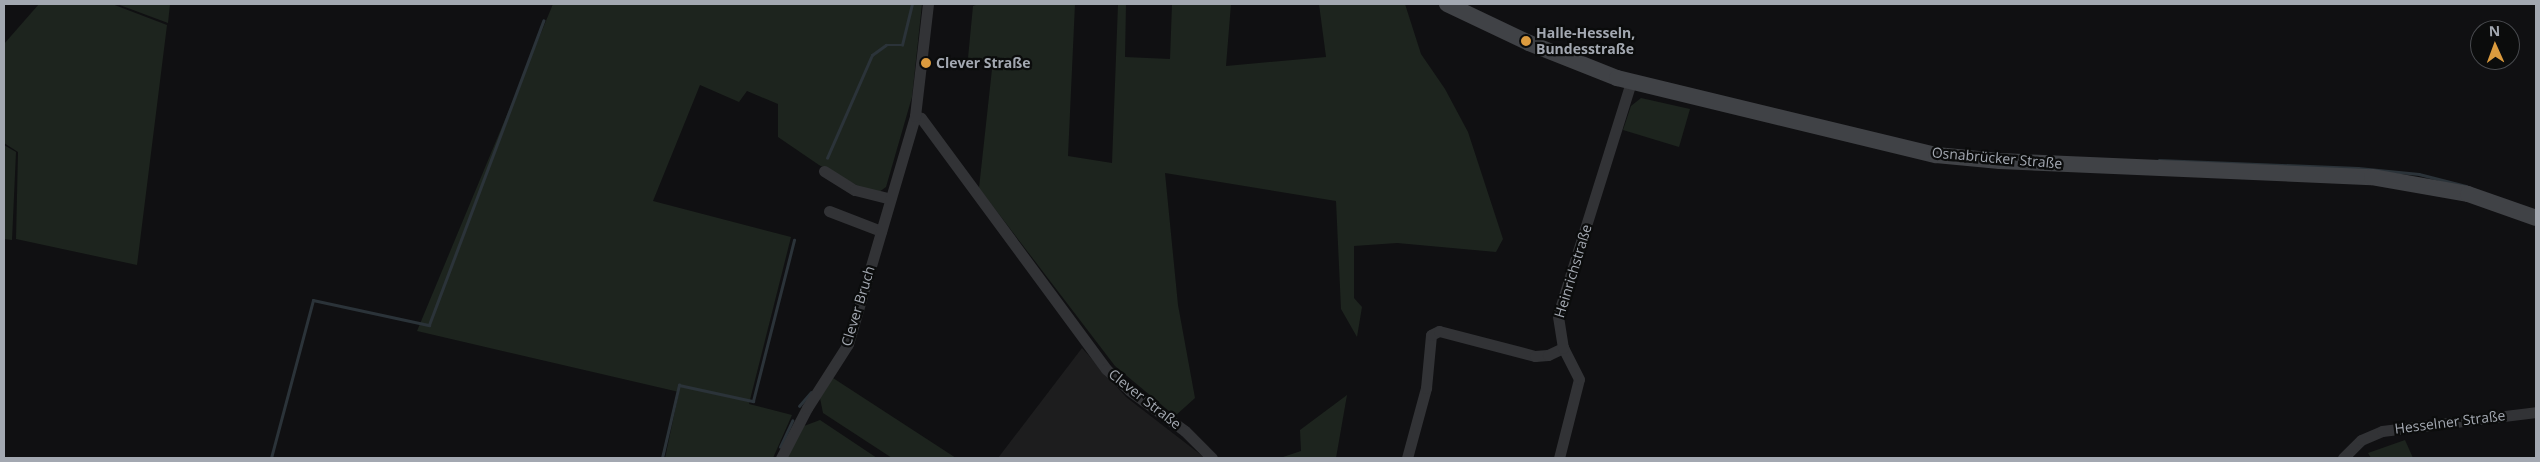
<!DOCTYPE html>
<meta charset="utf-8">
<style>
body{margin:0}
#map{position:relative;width:2540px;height:462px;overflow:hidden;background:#101012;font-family:"Open Sans",sans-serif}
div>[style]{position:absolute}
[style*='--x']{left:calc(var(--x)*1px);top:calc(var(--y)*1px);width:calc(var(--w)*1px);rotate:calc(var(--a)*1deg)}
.built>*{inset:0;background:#1d1d1e}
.green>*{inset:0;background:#1d241e}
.stream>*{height:2.5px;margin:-1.25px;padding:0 1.25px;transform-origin:1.25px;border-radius:1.25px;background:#2b3339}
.minor>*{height:11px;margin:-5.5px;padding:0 5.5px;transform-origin:5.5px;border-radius:5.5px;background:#323336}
.secondary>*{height:16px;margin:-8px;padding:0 8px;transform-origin:8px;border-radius:8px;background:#404246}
.dots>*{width:14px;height:14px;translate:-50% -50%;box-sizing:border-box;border:2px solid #0b0c0c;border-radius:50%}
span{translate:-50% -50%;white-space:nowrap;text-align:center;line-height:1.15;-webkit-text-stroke:4.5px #0b0c0c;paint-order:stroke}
.poi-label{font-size:14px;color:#a3a8b1;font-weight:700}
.left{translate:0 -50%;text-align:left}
.street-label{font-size:14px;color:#a3a8b1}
.frame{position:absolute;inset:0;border:5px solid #a3a8b1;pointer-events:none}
.north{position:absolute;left:2470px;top:20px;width:50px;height:50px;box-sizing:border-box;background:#0b0c0c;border:1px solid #484a4e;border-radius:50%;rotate:358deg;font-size:14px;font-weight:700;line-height:20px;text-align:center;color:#a3a8b1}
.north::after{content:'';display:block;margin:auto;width:18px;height:22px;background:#dc9b3e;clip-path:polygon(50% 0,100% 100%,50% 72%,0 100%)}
</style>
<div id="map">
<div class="built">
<i style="clip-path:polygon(1082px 348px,1126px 397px,1205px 458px,998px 458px)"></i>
</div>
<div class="green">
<i style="clip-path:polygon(39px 4px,112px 4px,167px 25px,137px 265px,16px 239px,18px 152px,4px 143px,4px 44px)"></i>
<i style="clip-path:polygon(117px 4px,170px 4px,168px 23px)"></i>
<i style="clip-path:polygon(553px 4px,922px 4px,912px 97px,886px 187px,879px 192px,860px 187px,819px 165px,778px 137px,778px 104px,747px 91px,739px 102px,700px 85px,653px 201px,791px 237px,749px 404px,792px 415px,773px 458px,665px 458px,679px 392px,417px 331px)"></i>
<i style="clip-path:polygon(979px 4px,1075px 4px,1068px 156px,1112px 163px,1118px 4px,1126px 4px,1125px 57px,1170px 59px,1172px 4px,1231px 4px,1226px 66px,1326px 57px,1319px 4px,1405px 4px,1421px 54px,1445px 89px,1468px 132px,1503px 239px,1496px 252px,1397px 243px,1354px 246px,1354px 298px,1362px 307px,1357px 337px,1341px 309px,1336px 201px,1165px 173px,1178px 305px,1195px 398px,1175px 416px,1115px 366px,979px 188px,993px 60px,968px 58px,973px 6px)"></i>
<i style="clip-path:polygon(1641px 98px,1690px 109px,1679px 147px,1623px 130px,1631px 106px)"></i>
<i style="clip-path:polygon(4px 145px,16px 152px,12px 240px,4px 239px)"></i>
<i style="clip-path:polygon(833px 378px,956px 458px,892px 458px,823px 413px,820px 398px)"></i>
<i style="clip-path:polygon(1347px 395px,1336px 458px,1280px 458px,1301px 451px,1300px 430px)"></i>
<i style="clip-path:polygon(820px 420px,877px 458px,787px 458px,804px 426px)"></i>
<i style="clip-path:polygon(2405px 440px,2413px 458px,2371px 458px,2368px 453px)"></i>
</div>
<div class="stream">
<i style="--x:827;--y:158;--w:112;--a:-66.4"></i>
<i style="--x:872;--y:55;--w:17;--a:-36"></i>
<i style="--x:886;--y:45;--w:16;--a:0"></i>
<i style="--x:902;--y:45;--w:42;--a:-76.3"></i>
<i style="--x:2159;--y:160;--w:199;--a:2.3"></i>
<i style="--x:2358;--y:168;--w:61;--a:5.6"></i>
<i style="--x:2419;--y:174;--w:49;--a:14.3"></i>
<i style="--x:799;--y:406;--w:18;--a:-49"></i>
<i style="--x:780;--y:447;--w:29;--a:-65"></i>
<i style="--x:271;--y:458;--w:163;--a:-75.1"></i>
<i style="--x:313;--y:300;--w:119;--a:12.2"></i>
<i style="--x:429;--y:325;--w:325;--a:-69.4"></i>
<i style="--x:662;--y:458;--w:75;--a:-76.9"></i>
<i style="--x:679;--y:385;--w:76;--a:12.2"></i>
<i style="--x:753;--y:401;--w:166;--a:-75.7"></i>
</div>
<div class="minor">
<i style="--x:915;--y:116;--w:6;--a:18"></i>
<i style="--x:921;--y:118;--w:312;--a:53.6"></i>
<i style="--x:1106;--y:369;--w:31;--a:42"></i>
<i style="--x:1129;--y:390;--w:69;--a:36.2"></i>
<i style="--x:1185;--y:431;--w:38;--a:45"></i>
<i style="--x:824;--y:171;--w:36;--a:32"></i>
<i style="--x:855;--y:190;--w:36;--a:14"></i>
<i style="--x:829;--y:211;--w:56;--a:21"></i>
<i style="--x:781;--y:458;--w:56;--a:-62.5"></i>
<i style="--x:807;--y:408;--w:76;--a:-57.4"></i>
<i style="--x:848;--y:344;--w:238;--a:-73.6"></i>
<i style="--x:915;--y:116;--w:113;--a:-83.4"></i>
<i style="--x:1407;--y:458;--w:73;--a:-74.8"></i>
<i style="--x:1426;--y:388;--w:53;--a:-84.6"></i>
<i style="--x:1431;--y:335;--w:9;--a:-27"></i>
<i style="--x:1439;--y:331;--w:99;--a:14.6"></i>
<i style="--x:1535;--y:356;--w:13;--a:-4"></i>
<i style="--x:1548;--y:355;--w:17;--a:-25"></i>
<i style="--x:1559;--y:458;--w:81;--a:-75.8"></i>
<i style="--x:1579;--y:379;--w:35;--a:-117"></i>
<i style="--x:1563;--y:348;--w:33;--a:-99"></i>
<i style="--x:1558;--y:315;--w:244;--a:-72.6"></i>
<i style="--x:2343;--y:458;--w:25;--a:-45"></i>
<i style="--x:2361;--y:440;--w:23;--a:-23"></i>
<i style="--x:2382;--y:431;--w:155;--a:-7"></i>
</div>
<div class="secondary">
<i style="--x:1447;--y:4;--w:91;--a:25.4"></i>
<i style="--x:1529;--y:43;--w:95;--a:21.7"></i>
<i style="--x:1617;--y:78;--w:328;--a:13.6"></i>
<i style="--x:1936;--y:155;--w:64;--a:5.4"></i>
<i style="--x:2000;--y:161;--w:372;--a:2.5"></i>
<i style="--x:2372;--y:177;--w:97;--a:10"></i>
<i style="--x:2468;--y:194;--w:72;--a:19.4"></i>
</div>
<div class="dots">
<i style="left:1526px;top:41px;background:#dc9b3e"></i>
<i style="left:926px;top:63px;background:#dc9b3e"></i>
</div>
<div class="poi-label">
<span class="left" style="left:1536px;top:41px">Halle-Hesseln,<br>Bundesstraße</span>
<span class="left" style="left:936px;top:63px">Clever Straße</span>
</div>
<div class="street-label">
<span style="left:1997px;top:158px;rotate:5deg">Osnabrücker Straße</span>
<span style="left:1573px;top:271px;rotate:-73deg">Heinrichstraße</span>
<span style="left:858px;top:306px;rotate:-73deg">Clever Bruch</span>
<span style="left:1145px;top:399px;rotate:38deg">Clever Straße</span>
<span style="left:2450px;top:422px;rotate:-7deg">Hesselner Straße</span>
</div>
<div class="frame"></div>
<div class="north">N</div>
</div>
